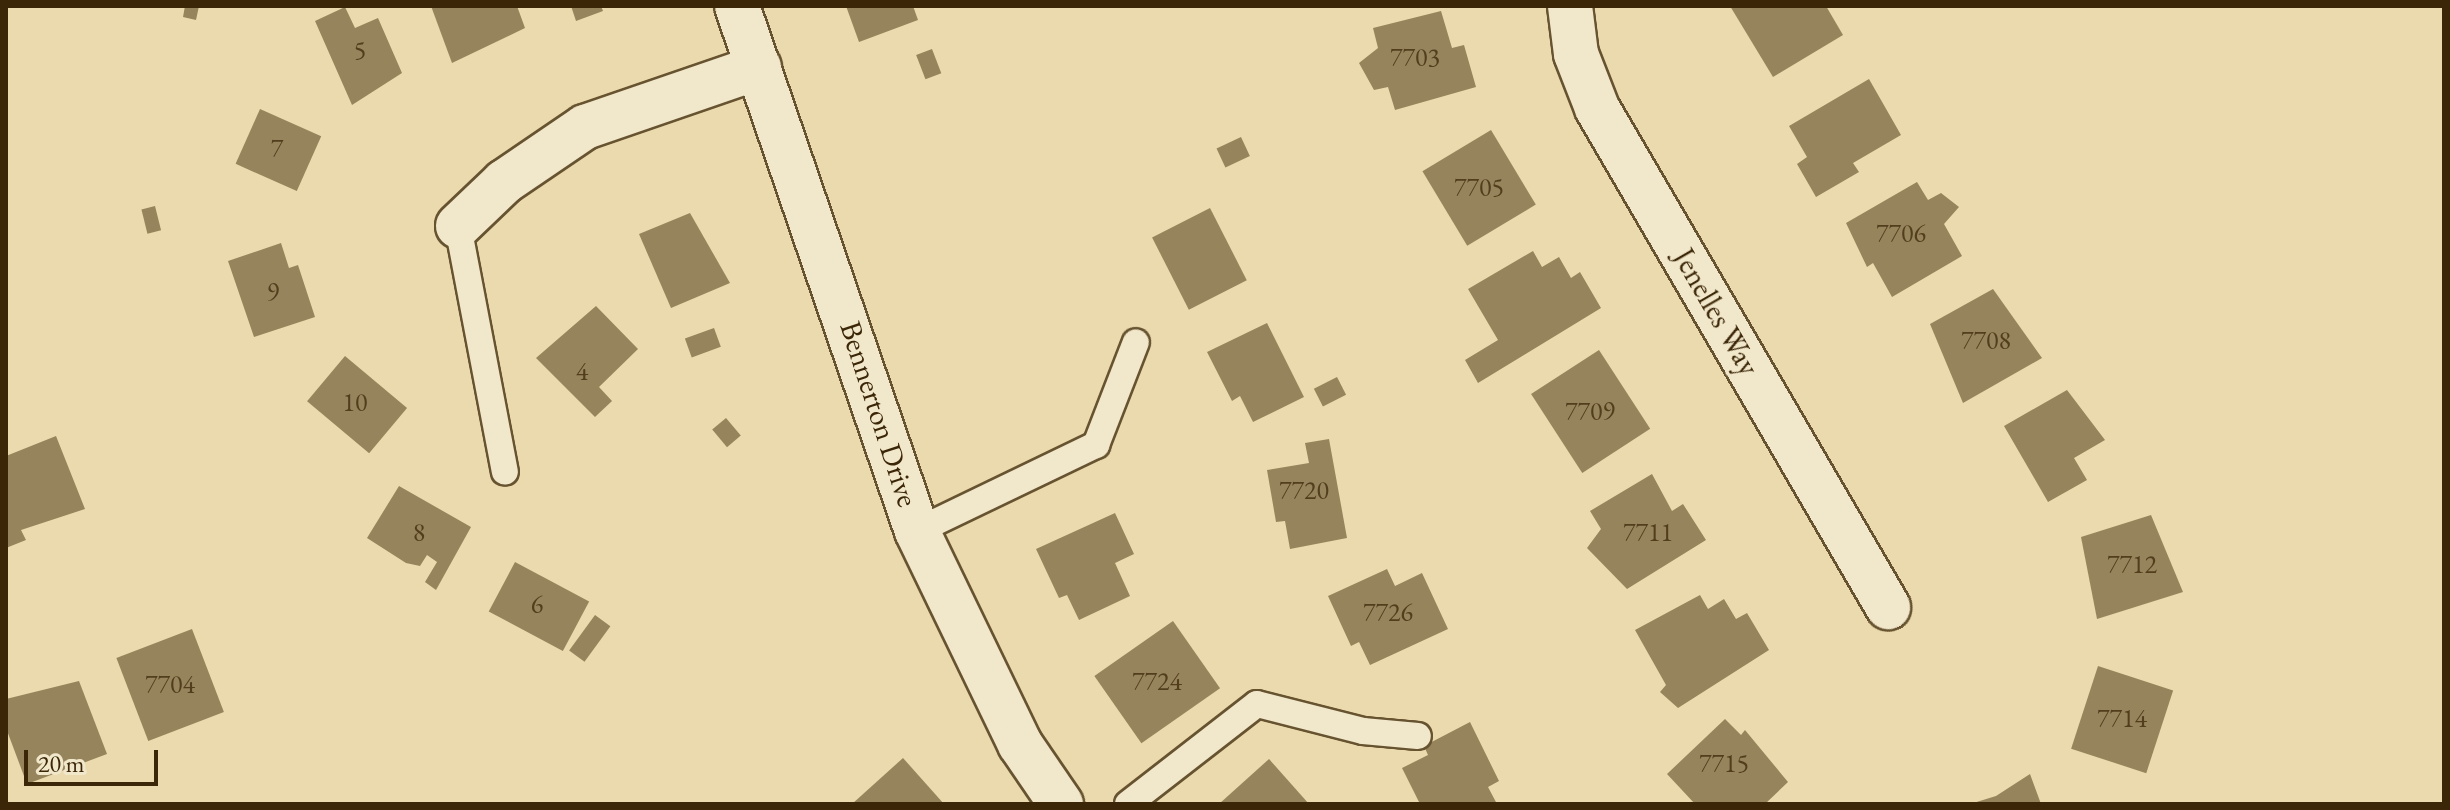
<!DOCTYPE html>
<style>
body{margin:0}
#map{position:relative;width:2450px;height:810px;overflow:hidden;background:#eadaad;font-family:"EB Garamond",serif}
div>[style]{position:absolute}
[style*='--x']{left:calc(var(--x)*1px);top:calc(var(--y)*1px);width:calc(var(--w)*1px);rotate:calc(var(--a)*1deg)}
.building>*{inset:0;background:#96845d;transform-origin:0 0}
.roads{filter:drop-shadow(2px 0 #675330) drop-shadow(-2px 0 #675330) drop-shadow(0 2px #675330) drop-shadow(0 -2px #675330)}
.service>*{height:26px;margin:-13px;padding:0 13px;transform-origin:13px;border-radius:13px;background:#f1e7ca}
.minor>*{height:44px;margin:-22px;padding:0 22px;transform-origin:22px;border-radius:22px;background:#f1e7ca}
span{translate:-50% -50%;white-space:nowrap;text-align:center;line-height:1.15;-webkit-text-stroke:7px #f1e7ca;paint-order:stroke}
.number-label{font-size:26px;color:#523e1c}
.number-label span{-webkit-text-stroke-width:0}
.street-label{font-size:30px;color:#3b2607}
.frame{position:absolute;inset:0;border:8px solid #3b2607;pointer-events:none}
.scale{position:absolute;left:24px;top:750px;width:134px;height:36px;box-sizing:border-box;border:4px solid #3b2607;border-top:0;padding-left:10px;font-size:24px;line-height:28px;white-space:nowrap;color:#3b2607;-webkit-text-stroke:6px #f1e7ca;paint-order:stroke}
</style>
<div id="map">
<div class="building">
<i style="clip-path:polygon(185px 6px,199px 6px,196px 20px,183px 17px)"></i>
<i style="clip-path:polygon(431px 6px,517px 6px,525px 28px,452px 63px)"></i>
<i style="clip-path:polygon(571px 6px,601px 6px,603px 11px,576px 21px)"></i>
<i style="clip-path:polygon(846px 6px,913px 6px,918px 20px,859px 42px)"></i>
<i style="clip-path:polygon(1730px 6px,1826px 6px,1843px 35px,1773px 77px)"></i>
<i style="clip-path:polygon(345px 7px,355px 28px,378px 18px,402px 73px,352px 105px,315px 21px)"></i>
<i style="clip-path:polygon(1441px 11px,1452px 48px,1464px 45px,1476px 87px,1395px 110px,1388px 87px,1374px 90px,1359px 63px,1378px 48px,1373px 28px)"></i>
<i style="left:932px;top:49px;width:26px;height:17px;rotate:69deg"></i>
<i style="clip-path:polygon(1869px 79px,1901px 135px,1853px 163px,1859px 172px,1816px 197px,1797px 164px,1807px 157px,1789px 126px)"></i>
<i style="left:260px;top:109px;width:67px;height:60px;rotate:24deg"></i>
<i style="left:1491px;top:130px;width:87px;height:80px;rotate:59deg"></i>
<i style="left:1241px;top:137px;width:21px;height:27px;rotate:65deg"></i>
<i style="clip-path:polygon(1917px 182px,1928px 200px,1941px 193px,1959px 207px,1944px 224px,1962px 256px,1892px 297px,1873px 263px,1867px 267px,1846px 223px)"></i>
<i style="left:155px;top:206px;width:25px;height:14px;rotate:76deg"></i>
<i style="left:1210px;top:208px;width:81px;height:65px;rotate:63deg"></i>
<i style="clip-path:polygon(690px 213px,730px 283px,671px 308px,639px 234px)"></i>
<i style="clip-path:polygon(281px 243px,289px 268px,298px 265px,315px 317px,254px 337px,228px 261px)"></i>
<i style="clip-path:polygon(1533px 251px,1542px 267px,1559px 257px,1571px 278px,1580px 272px,1601px 308px,1478px 383px,1465px 360px,1498px 340px,1468px 289px)"></i>
<i style="clip-path:polygon(1993px 289px,2042px 358px,1963px 403px,1930px 324px)"></i>
<i style="clip-path:polygon(596px 306px,638px 349px,599px 387px,612px 401px,595px 417px,536px 358px)"></i>
<i style="clip-path:polygon(1267px 323px,1304px 397px,1253px 422px,1240px 396px,1232px 401px,1207px 352px)"></i>
<i style="left:714px;top:328px;width:20px;height:31px;rotate:70deg"></i>
<i style="left:1599px;top:350px;width:94px;height:81px;rotate:57deg"></i>
<i style="left:345px;top:356px;width:81px;height:59px;rotate:40deg"></i>
<i style="left:1337px;top:377px;width:20px;height:26px;rotate:63deg"></i>
<i style="clip-path:polygon(2067px 390px,2105px 440px,2074px 458px,2087px 480px,2048px 502px,2004px 426px)"></i>
<i style="left:726px;top:418px;width:23px;height:18px;rotate:50deg"></i>
<i style="clip-path:polygon(56px 436px,85px 509px,21px 530px,26px 540px,6px 548px,6px 456px)"></i>
<i style="clip-path:polygon(1329px 439px,1347px 538px,1290px 549px,1285px 521px,1276px 522px,1267px 470px,1309px 463px,1305px 443px)"></i>
<i style="clip-path:polygon(1652px 474px,1672px 511px,1683px 504px,1706px 540px,1627px 589px,1587px 548px,1601px 529px,1590px 511px)"></i>
<i style="clip-path:polygon(399px 486px,471px 527px,436px 590px,425px 582px,437px 562px,427px 555px,420px 566px,406px 563px,367px 538px)"></i>
<i style="clip-path:polygon(1115px 513px,1134px 554px,1115px 563px,1130px 596px,1079px 620px,1067px 595px,1059px 598px,1036px 549px)"></i>
<i style="clip-path:polygon(2151px 515px,2183px 592px,2097px 619px,2081px 537px)"></i>
<i style="left:515px;top:562px;width:84px;height:56px;rotate:28deg"></i>
<i style="clip-path:polygon(1387px 569px,1395px 586px,1422px 573px,1448px 629px,1370px 665px,1359px 642px,1351px 646px,1328px 596px)"></i>
<i style="clip-path:polygon(1700px 595px,1708px 609px,1724px 599px,1736px 619px,1747px 613px,1769px 650px,1678px 708px,1660px 692px,1666px 685px,1635px 630px)"></i>
<i style="left:595px;top:615px;width:19px;height:44px;rotate:36deg"></i>
<i style="left:1173px;top:621px;width:82px;height:96px;rotate:55deg"></i>
<i style="left:192px;top:629px;width:89px;height:81px;rotate:69deg"></i>
<i style="left:2098px;top:666px;width:79px;height:87px;rotate:18deg"></i>
<i style="clip-path:polygon(79px 681px,107px 754px,27px 784px,6px 728px,6px 699px)"></i>
<i style="clip-path:polygon(1725px 719px,1741px 735px,1745px 730px,1788px 782px,1765px 804px,1695px 804px,1667px 774px)"></i>
<i style="clip-path:polygon(1470px 722px,1499px 781px,1488px 787px,1497px 804px,1420px 804px,1402px 768px,1428px 755px,1424px 746px)"></i>
<i style="clip-path:polygon(903px 758px,944px 804px,852px 804px)"></i>
<i style="clip-path:polygon(1269px 759px,1309px 804px,1219px 804px)"></i>
<i style="clip-path:polygon(2030px 774px,2041px 804px,1970px 804px,1996px 796px)"></i>
</div>
<div class="roads">
<div class="service">
<i style="--x:458;--y:226;--w:250;--a:79.2"></i>
<i style="--x:917;--y:531;--w:199;--a:-25.7"></i>
<i style="--x:1096;--y:445;--w:110;--a:-68.8"></i>
<i style="--x:1128;--y:804;--w:163;--a:-37.8"></i>
<i style="--x:1257;--y:704;--w:109;--a:14.3"></i>
<i style="--x:1363;--y:731;--w:55;--a:5.2"></i>
</div>
<div class="minor">
<i style="--x:737;--y:6;--w:555;--a:71.08"></i>
<i style="--x:917;--y:531;--w:237;--a:64.2"></i>
<i style="--x:1020;--y:744;--w:73;--a:55.7"></i>
<i style="--x:1570;--y:6;--w:48;--a:82.9"></i>
<i style="--x:1576;--y:54;--w:58;--a:68.7"></i>
<i style="--x:1597;--y:108;--w:578;--a:59.75"></i>
<i style="--x:458;--y:226;--w:64;--a:-43.7"></i>
<i style="--x:504;--y:182;--w:98;--a:-34.2"></i>
<i style="--x:585;--y:127;--w:184;--a:-19"></i>
</div>
</div>
<div class="number-label">
<span style="left:360px;top:51px">5</span>
<span style="left:1415px;top:58px">7703</span>
<span style="left:277px;top:149px">7</span>
<span style="left:1479px;top:188px">7705</span>
<span style="left:1901px;top:234px">7706</span>
<span style="left:273px;top:293px">9</span>
<span style="left:1986px;top:341px">7708</span>
<span style="left:582px;top:372px">4</span>
<span style="left:355px;top:403px">10</span>
<span style="left:1590px;top:412px">7709</span>
<span style="left:1304px;top:491px">7720</span>
<span style="left:419px;top:533px">8</span>
<span style="left:1648px;top:533px">7711</span>
<span style="left:2132px;top:565px">7712</span>
<span style="left:537px;top:605px">6</span>
<span style="left:1388px;top:613px">7726</span>
<span style="left:1157px;top:682px">7724</span>
<span style="left:170px;top:685px">7704</span>
<span style="left:2122px;top:719px">7714</span>
<span style="left:1724px;top:764px">7715</span>
</div>
<div class="street-label">
<span style="left:1716px;top:312px;rotate:60deg">Jenelles Way</span>
<span style="left:879px;top:414px;rotate:72deg">Bennerton Drive</span>
</div>
<div class="frame"></div>
<div class="scale">20 m</div>
</div>
